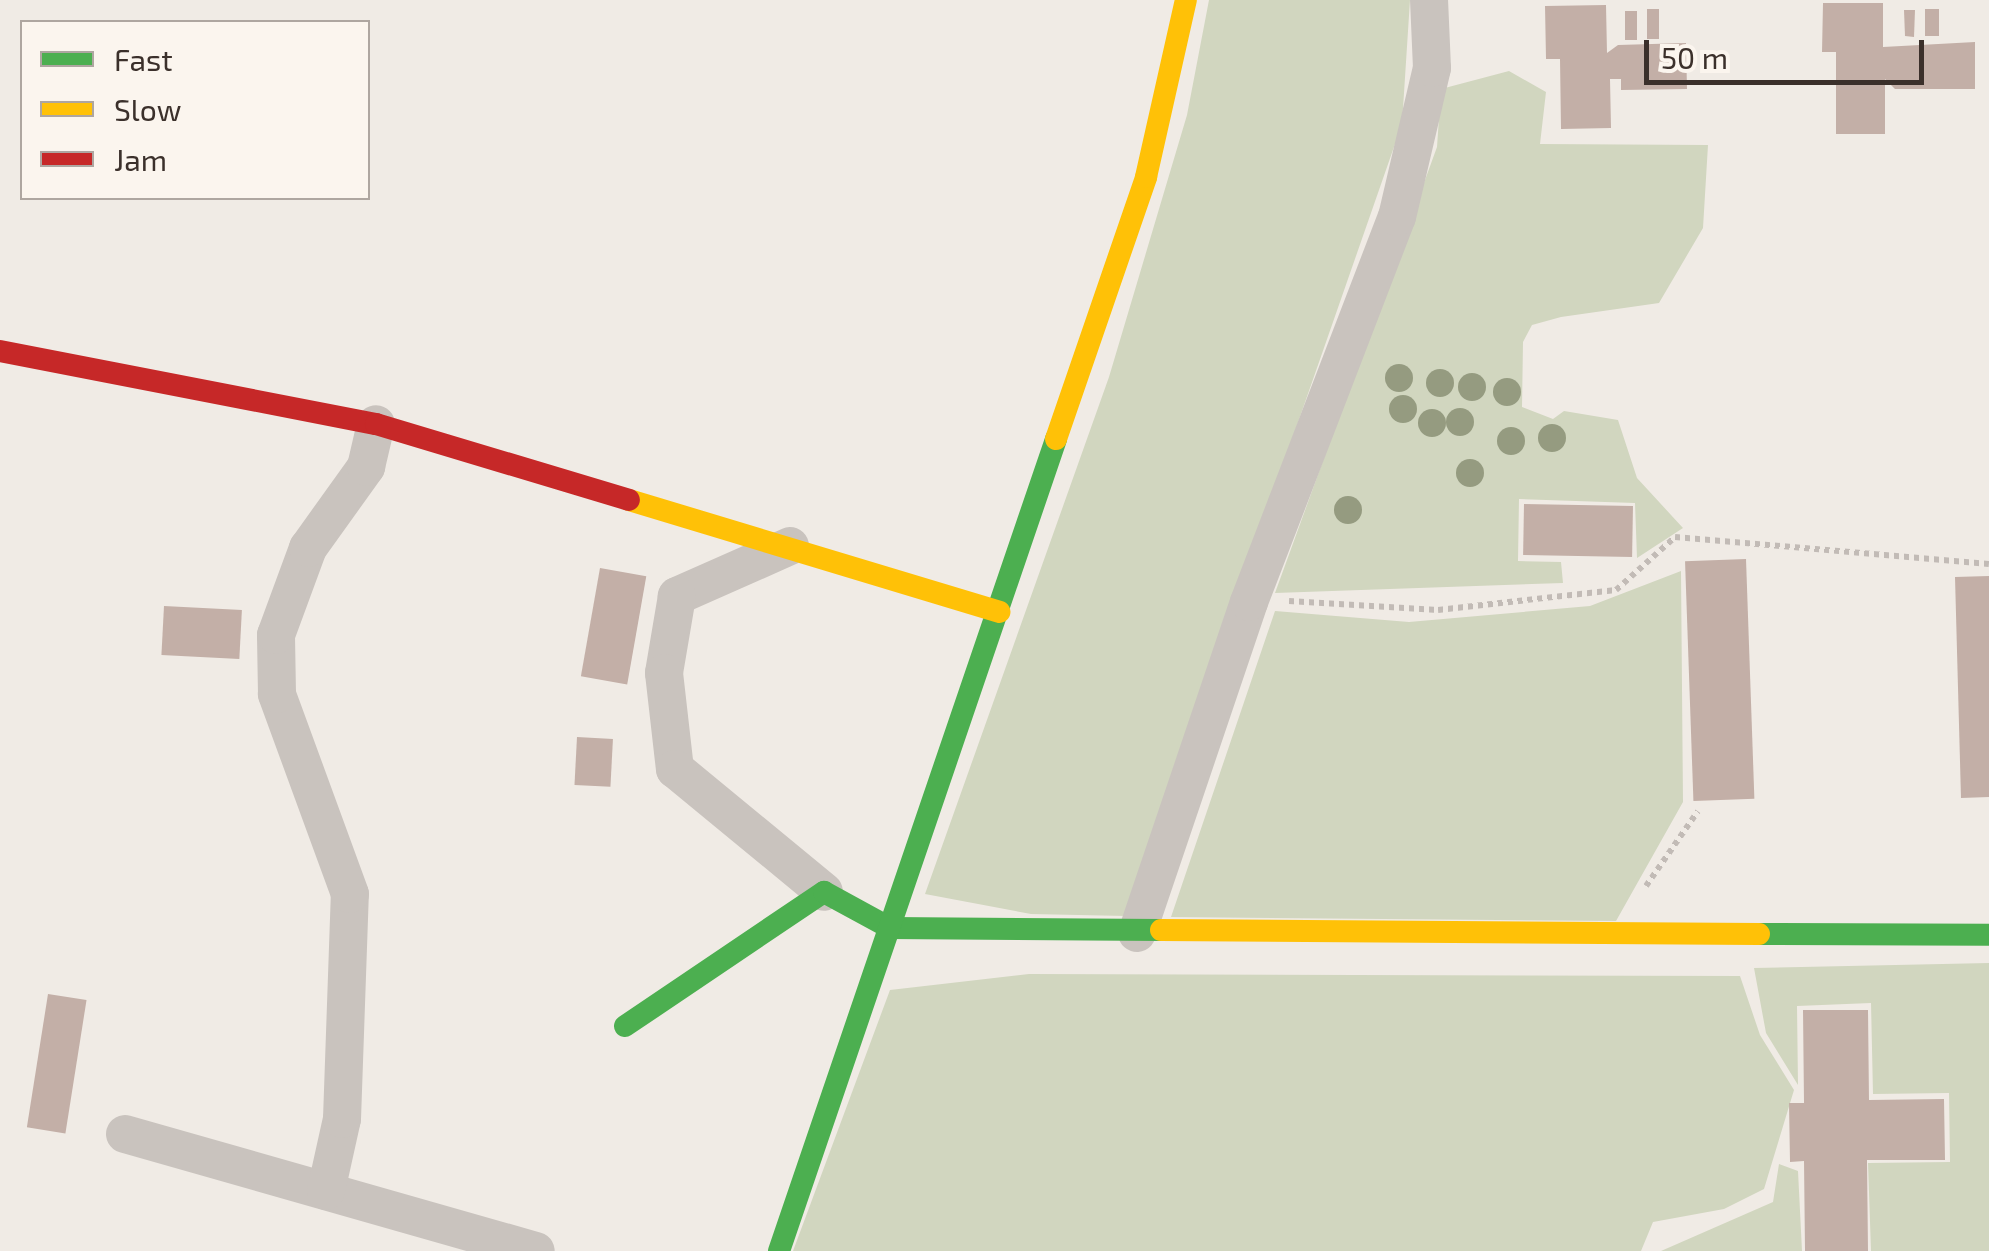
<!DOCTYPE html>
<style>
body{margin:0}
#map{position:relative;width:1989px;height:1251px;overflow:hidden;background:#f0ebe5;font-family:"Exo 2",sans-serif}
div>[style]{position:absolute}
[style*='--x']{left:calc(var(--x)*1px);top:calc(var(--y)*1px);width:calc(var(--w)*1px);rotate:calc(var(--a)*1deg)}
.green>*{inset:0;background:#d1d6bf}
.building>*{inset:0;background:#c3afa7;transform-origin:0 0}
.path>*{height:6px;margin-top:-3px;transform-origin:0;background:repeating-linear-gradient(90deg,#c2bbb6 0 5px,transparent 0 10px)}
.street>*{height:38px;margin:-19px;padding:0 19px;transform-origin:19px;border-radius:19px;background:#c9c3be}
.fast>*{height:22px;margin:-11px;padding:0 11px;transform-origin:11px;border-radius:11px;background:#4caf50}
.slow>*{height:22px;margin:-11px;padding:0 11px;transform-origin:11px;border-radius:11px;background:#ffc107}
.jam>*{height:22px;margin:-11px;padding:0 11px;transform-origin:11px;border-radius:11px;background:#c62828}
.trees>*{width:28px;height:28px;margin:-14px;border-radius:50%;background:#959b80}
span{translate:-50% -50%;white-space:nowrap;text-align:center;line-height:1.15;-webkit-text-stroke:8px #fbf5ee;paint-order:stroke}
.legend{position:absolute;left:20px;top:20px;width:350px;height:180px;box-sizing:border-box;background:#fbf5ee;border:2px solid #aea6a0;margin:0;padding:12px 18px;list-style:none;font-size:30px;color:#3b302b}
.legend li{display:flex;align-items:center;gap:20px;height:50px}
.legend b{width:50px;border:2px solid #aea6a0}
.scale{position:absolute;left:1644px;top:40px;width:280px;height:45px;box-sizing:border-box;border:5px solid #3b302b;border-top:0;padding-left:12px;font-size:30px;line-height:35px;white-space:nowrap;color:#3b302b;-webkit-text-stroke:8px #fbf5ee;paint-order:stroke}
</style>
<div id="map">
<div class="green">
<i style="clip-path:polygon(1209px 0,1410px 0,1402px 124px,1126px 916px,1031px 914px,925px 894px,1109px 377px,1187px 115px)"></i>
<i style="clip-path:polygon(1509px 71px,1546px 92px,1540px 144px,1708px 145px,1703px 228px,1659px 303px,1561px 317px,1532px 325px,1523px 342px,1522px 407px,1553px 419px,1564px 411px,1618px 420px,1637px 478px,1683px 528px,1637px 558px,1635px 503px,1519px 499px,1518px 561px,1561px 562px,1563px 583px,1275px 593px,1437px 147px,1441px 89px)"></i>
<i style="clip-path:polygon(1681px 571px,1683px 802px,1616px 921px,1171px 917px,1275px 611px,1409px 622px,1590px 606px)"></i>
<i style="clip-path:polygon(1989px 963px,1989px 1251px,1871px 1251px,1868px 1163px,1950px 1162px,1949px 1093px,1873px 1094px,1871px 1003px,1797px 1006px,1798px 1085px,1766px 1033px,1754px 968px)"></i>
<i style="clip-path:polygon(1029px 974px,1740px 976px,1760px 1035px,1794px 1090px,1764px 1189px,1724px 1209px,1653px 1222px,1641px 1251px,793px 1251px,890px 990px)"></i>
<i style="clip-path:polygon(1779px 1164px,1798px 1171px,1802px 1251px,1661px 1251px,1773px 1202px)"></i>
</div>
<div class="building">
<i style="clip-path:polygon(1823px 3px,1883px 3px,1883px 47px,1975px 42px,1975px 89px,1895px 89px,1885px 79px,1885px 134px,1836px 134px,1836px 52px,1822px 52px)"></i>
<i style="clip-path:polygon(1606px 5px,1607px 53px,1618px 45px,1686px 43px,1687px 89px,1621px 90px,1621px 79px,1610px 79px,1611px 128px,1561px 129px,1560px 59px,1546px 59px,1545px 6px)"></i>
<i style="left:1647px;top:9px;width:12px;height:30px"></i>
<i style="left:1925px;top:9px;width:14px;height:27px"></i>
<i style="clip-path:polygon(1904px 10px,1915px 10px,1914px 37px,1905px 36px)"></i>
<i style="left:1625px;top:11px;width:12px;height:29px"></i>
<i style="left:1524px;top:504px;width:109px;height:51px;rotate:1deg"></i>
<i style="left:1746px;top:559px;width:240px;height:61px;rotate:88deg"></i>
<i style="left:600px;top:568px;width:47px;height:110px;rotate:10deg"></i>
<i style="clip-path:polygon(1989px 576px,1989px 797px,1961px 798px,1955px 577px)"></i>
<i style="left:164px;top:606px;width:78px;height:49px;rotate:3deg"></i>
<i style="left:577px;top:737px;width:36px;height:48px;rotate:3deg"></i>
<i style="left:48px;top:994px;width:39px;height:135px;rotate:9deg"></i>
<i style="clip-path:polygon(1803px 1010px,1868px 1010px,1869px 1100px,1944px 1099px,1945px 1160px,1867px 1160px,1868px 1251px,1805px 1251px,1804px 1161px,1790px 1162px,1789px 1103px,1804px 1103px)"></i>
</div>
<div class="path">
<i style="--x:1289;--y:601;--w:149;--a:3.5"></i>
<i style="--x:1438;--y:610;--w:179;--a:-6.4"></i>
<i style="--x:1616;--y:590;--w:79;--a:-41.9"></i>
<i style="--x:1675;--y:537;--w:315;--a:4.9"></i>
<i style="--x:1646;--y:886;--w:91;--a:-55.3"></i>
</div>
<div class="street">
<i style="--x:790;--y:546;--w:124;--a:156.1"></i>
<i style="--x:677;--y:596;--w:78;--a:99.6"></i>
<i style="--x:664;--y:673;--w:97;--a:83.5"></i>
<i style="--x:675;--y:769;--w:193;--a:39.5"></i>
<i style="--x:1137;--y:933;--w:349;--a:-71.3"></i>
<i style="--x:1249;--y:602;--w:412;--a:-69"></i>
<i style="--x:1397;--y:217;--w:153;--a:-76.8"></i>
<i style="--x:1432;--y:68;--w:68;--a:-92.5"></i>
<i style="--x:125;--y:1134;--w:427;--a:15.9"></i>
<i style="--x:326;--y:1191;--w:74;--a:-77.5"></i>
<i style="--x:342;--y:1119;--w:225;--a:-88"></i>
<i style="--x:350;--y:894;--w:213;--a:-110.1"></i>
<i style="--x:277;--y:694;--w:59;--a:-91"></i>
<i style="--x:276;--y:635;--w:93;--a:-69.8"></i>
<i style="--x:308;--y:548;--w:100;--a:-54.4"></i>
<i style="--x:366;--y:467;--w:44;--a:-76.9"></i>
</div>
<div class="fast">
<i style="--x:1759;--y:934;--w:230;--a:0.2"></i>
<i style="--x:625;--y:1026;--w:240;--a:-34"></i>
<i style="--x:824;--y:892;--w:75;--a:28.6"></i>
<i style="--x:890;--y:928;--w:271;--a:0.4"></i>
<i style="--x:779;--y:1251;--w:858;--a:-71.16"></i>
</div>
<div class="slow">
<i style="--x:1056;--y:439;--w:277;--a:-71"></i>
<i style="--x:1146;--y:177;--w:181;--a:-77.3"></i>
<i style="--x:629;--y:500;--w:387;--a:16.8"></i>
<i style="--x:1161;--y:930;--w:598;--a:0.38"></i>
</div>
<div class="jam">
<i style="--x:0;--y:351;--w:383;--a:11"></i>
<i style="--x:376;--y:424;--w:264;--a:16.7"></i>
</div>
<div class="trees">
<i style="left:1399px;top:378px"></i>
<i style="left:1440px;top:383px"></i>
<i style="left:1472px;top:387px"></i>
<i style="left:1507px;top:392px"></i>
<i style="left:1403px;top:409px"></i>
<i style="left:1460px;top:422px"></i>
<i style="left:1432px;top:423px"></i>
<i style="left:1552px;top:438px"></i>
<i style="left:1511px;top:441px"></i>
<i style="left:1470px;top:473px"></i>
<i style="left:1348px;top:510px"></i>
</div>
<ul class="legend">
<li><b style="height:12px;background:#4caf50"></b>Fast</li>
<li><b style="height:12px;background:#ffc107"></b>Slow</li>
<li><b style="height:12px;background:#c62828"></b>Jam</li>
</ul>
<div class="scale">50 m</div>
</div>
